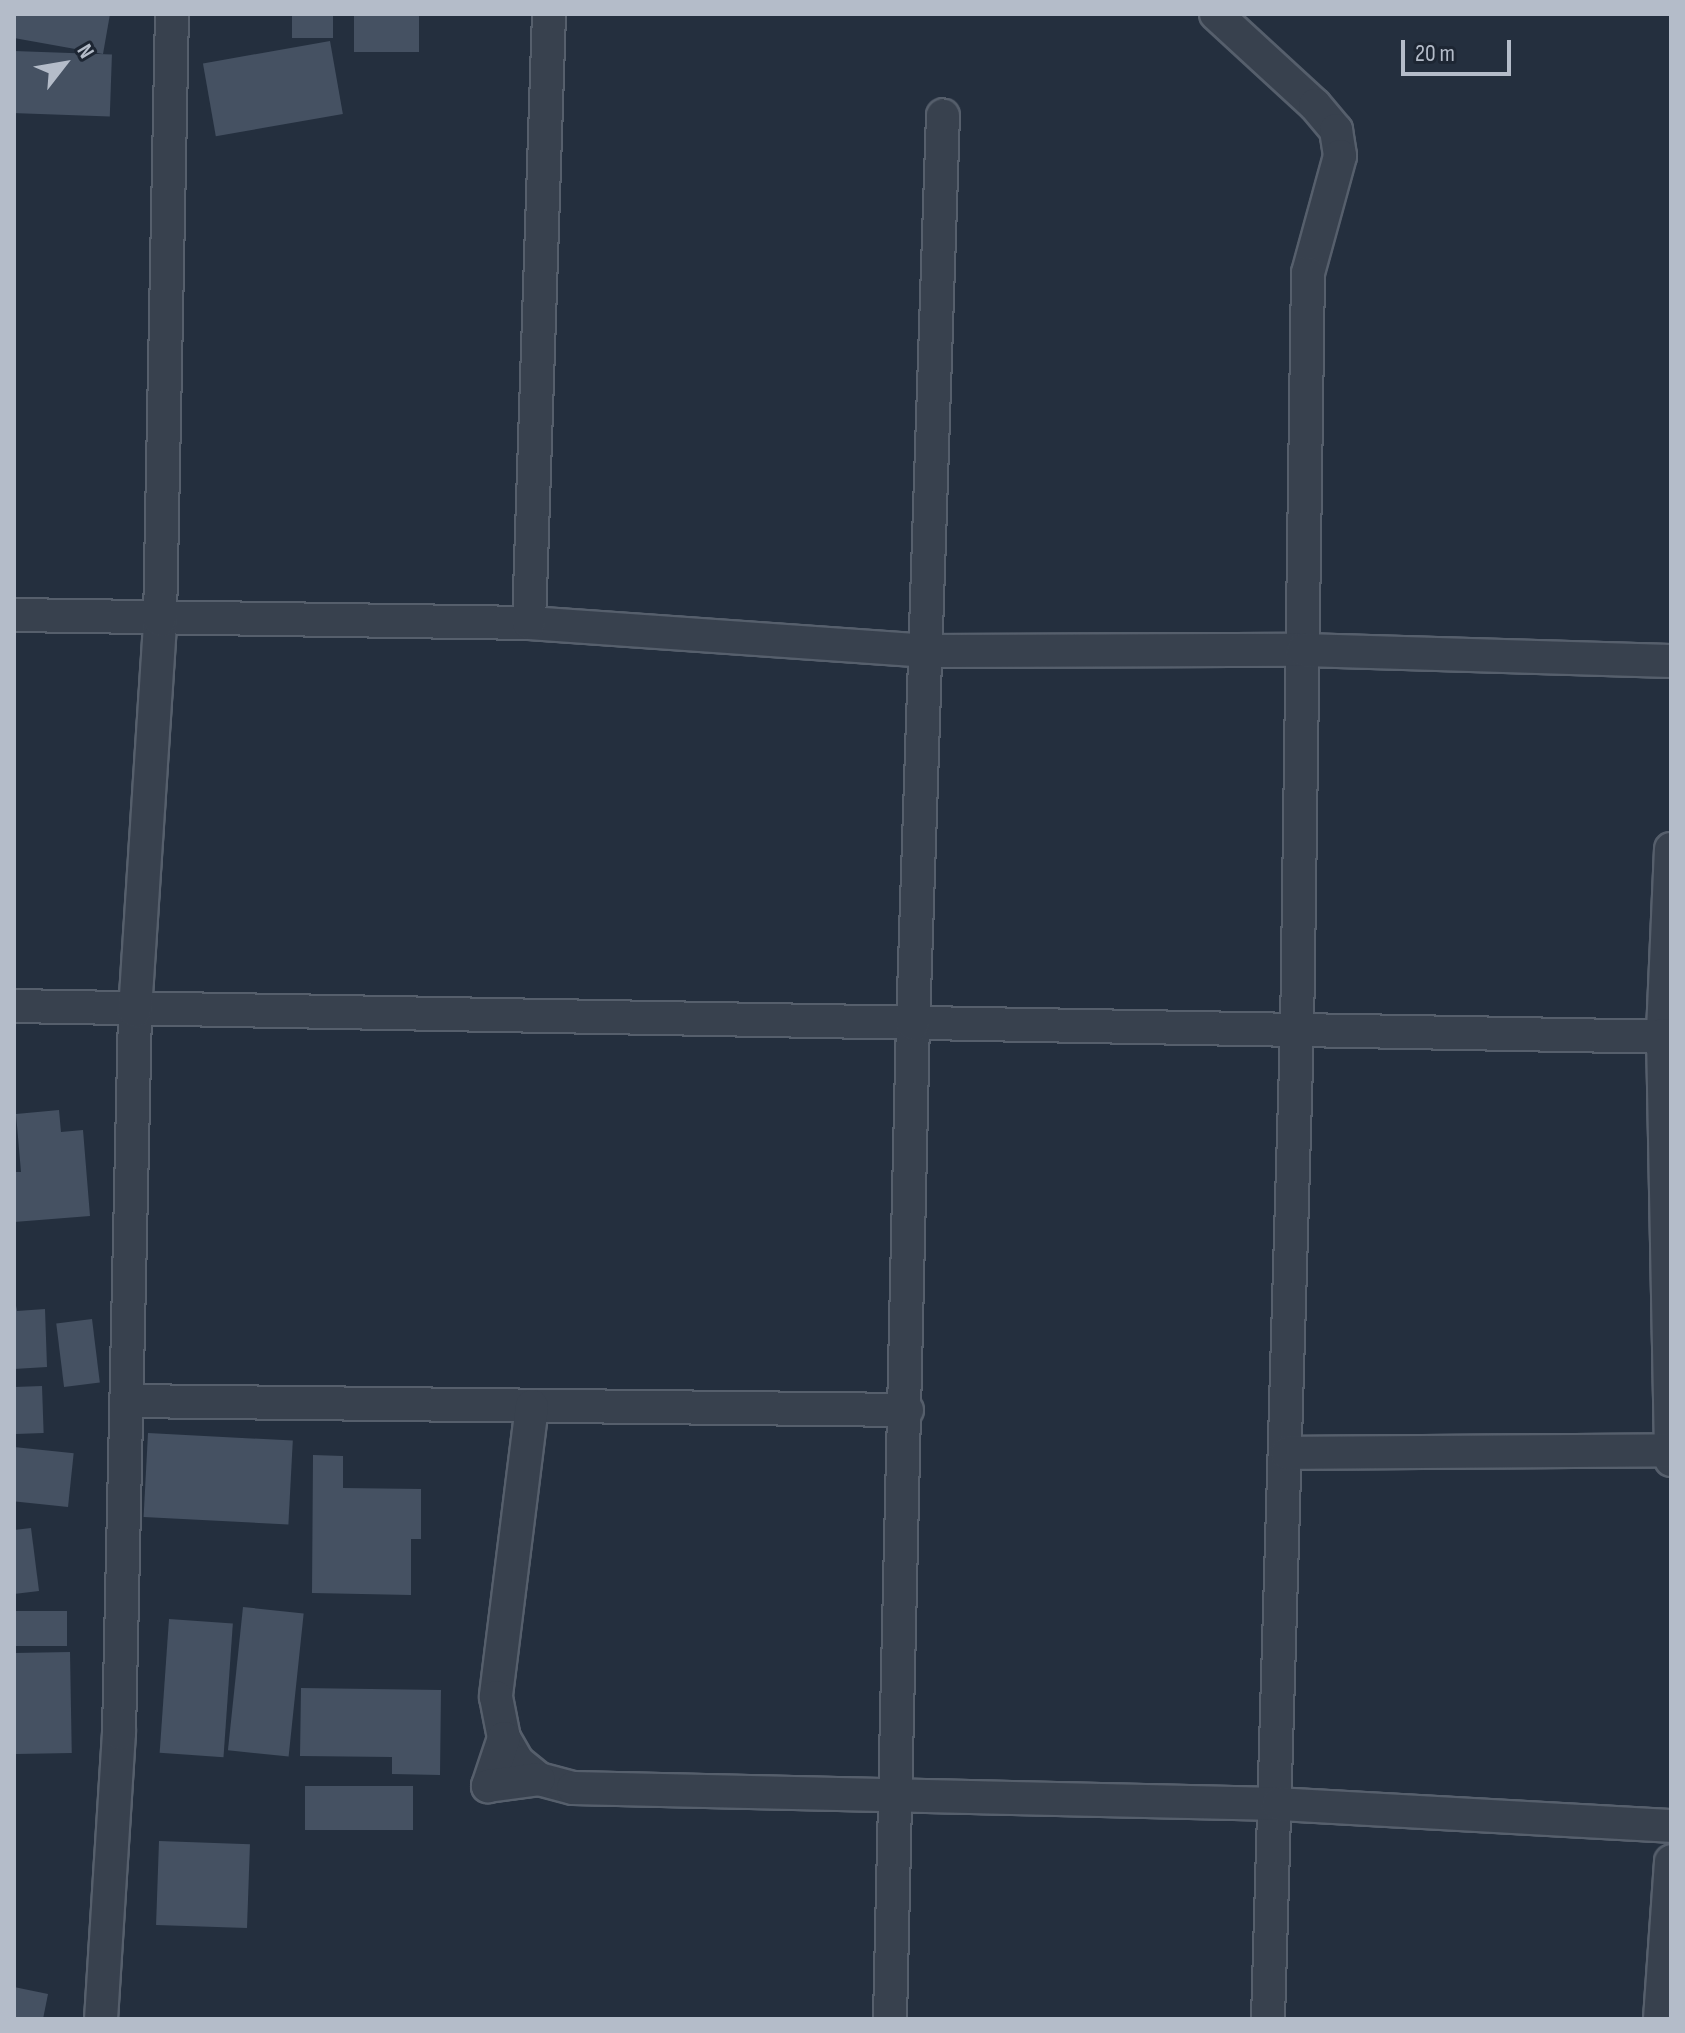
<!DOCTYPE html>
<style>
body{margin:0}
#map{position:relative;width:1685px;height:2033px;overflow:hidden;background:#242f3e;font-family:"Sofia Sans Condensed",sans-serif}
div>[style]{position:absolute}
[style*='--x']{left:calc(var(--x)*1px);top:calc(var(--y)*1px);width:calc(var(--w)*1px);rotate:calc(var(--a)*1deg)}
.building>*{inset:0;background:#455162;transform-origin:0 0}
.roads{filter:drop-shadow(2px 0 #565f6c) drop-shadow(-2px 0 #565f6c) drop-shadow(0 2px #565f6c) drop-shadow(0 -2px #565f6c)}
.street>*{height:32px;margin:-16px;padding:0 16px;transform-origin:16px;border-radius:16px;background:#38414e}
span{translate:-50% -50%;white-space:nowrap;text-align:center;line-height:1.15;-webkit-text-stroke:7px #1d2633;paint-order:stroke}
.frame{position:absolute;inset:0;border:16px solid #b4bcc9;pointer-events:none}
.north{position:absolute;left:24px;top:24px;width:80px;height:80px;-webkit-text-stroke:6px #1d2633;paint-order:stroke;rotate:59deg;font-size:22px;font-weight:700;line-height:32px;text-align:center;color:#b4bcc9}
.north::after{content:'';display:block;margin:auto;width:28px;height:36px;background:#b4bcc9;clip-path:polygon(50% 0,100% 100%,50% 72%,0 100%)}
.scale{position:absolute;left:1401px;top:40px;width:110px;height:36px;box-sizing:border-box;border:4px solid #b4bcc9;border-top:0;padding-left:10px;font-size:24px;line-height:28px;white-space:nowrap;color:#b4bcc9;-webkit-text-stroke:6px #1d2633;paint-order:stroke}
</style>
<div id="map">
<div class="building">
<i style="clip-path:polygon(14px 14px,110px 14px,103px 54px,14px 38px)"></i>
<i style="left:292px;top:14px;width:41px;height:24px"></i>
<i style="left:354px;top:14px;width:65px;height:38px"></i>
<i style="left:330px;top:41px;width:74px;height:129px;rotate:80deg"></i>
<i style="left:14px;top:51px;width:98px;height:62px;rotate:2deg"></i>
<i style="clip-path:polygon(59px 1110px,61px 1132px,83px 1130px,90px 1216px,14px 1222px,14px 1172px,21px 1172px,16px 1114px)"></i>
<i style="clip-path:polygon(14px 1295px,17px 1311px,45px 1309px,47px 1367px,14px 1369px)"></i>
<i style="left:92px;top:1319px;width:64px;height:36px;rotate:83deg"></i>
<i style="left:42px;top:1386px;width:47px;height:28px;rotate:88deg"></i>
<i style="left:148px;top:1433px;width:145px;height:84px;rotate:3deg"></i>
<i style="left:14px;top:1447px;width:60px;height:54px;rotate:6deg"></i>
<i style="clip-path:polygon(313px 1455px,343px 1456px,343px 1488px,421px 1489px,421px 1539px,411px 1539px,411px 1595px,312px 1593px)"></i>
<i style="clip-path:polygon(31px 1528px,39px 1591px,14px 1594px,14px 1530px)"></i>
<i style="left:243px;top:1607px;width:61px;height:144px;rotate:6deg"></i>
<i style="left:14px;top:1611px;width:53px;height:35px"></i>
<i style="left:169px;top:1619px;width:64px;height:134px;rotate:4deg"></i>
<i style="left:70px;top:1652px;width:101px;height:56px;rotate:89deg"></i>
<i style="clip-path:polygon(301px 1688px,441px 1690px,440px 1775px,392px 1774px,392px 1757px,300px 1756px)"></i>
<i style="left:413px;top:1786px;width:44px;height:108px;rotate:90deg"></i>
<i style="left:159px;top:1841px;width:91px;height:84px;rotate:2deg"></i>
<i style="clip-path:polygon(14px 1987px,48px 1994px,43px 2019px,14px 2019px)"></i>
</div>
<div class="roads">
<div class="street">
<i style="--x:1216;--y:14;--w:134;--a:42.6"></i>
<i style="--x:1315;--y:105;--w:33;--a:50"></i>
<i style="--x:1336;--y:130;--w:26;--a:81"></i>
<i style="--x:1340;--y:156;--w:121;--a:105.3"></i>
<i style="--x:1308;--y:273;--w:757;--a:90.83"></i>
<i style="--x:1297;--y:1030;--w:989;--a:91.68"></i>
<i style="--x:14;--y:615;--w:515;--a:0.89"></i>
<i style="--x:529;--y:623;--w:397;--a:4"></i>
<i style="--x:925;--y:651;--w:378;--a:-0.2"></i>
<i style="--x:1303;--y:650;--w:368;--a:1.7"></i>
<i style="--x:529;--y:623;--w:609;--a:-88.12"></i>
<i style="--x:1671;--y:849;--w:186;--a:92.5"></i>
<i style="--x:1663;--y:1035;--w:425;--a:88.9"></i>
<i style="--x:14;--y:1006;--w:1657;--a:1.07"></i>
<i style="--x:126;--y:1401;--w:781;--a:0.66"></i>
<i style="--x:532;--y:1406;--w:293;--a:97.1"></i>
<i style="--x:496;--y:1697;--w:42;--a:79"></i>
<i style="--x:504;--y:1738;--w:28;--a:60"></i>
<i style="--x:518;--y:1762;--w:27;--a:39"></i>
<i style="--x:539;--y:1779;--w:35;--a:15"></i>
<i style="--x:573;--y:1788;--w:705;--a:1.3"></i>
<i style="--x:1278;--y:1804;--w:394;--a:3.2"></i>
<i style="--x:1287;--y:1453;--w:384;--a:-0.4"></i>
<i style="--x:504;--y:1738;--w:51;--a:108.4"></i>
<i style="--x:488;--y:1786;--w:51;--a:-7.8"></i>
<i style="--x:101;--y:2019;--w:287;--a:-86.4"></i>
<i style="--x:119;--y:1733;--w:722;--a:-88.73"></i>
<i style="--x:135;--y:1011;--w:392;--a:-86.3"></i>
<i style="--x:160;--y:620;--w:606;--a:-88.87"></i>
<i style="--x:890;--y:2019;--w:995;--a:-88.68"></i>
<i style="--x:913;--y:1024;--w:909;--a:-88.11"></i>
<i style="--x:1660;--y:2019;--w:158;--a:-86"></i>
</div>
</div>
<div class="frame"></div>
<div class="north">N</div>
<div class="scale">20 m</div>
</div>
